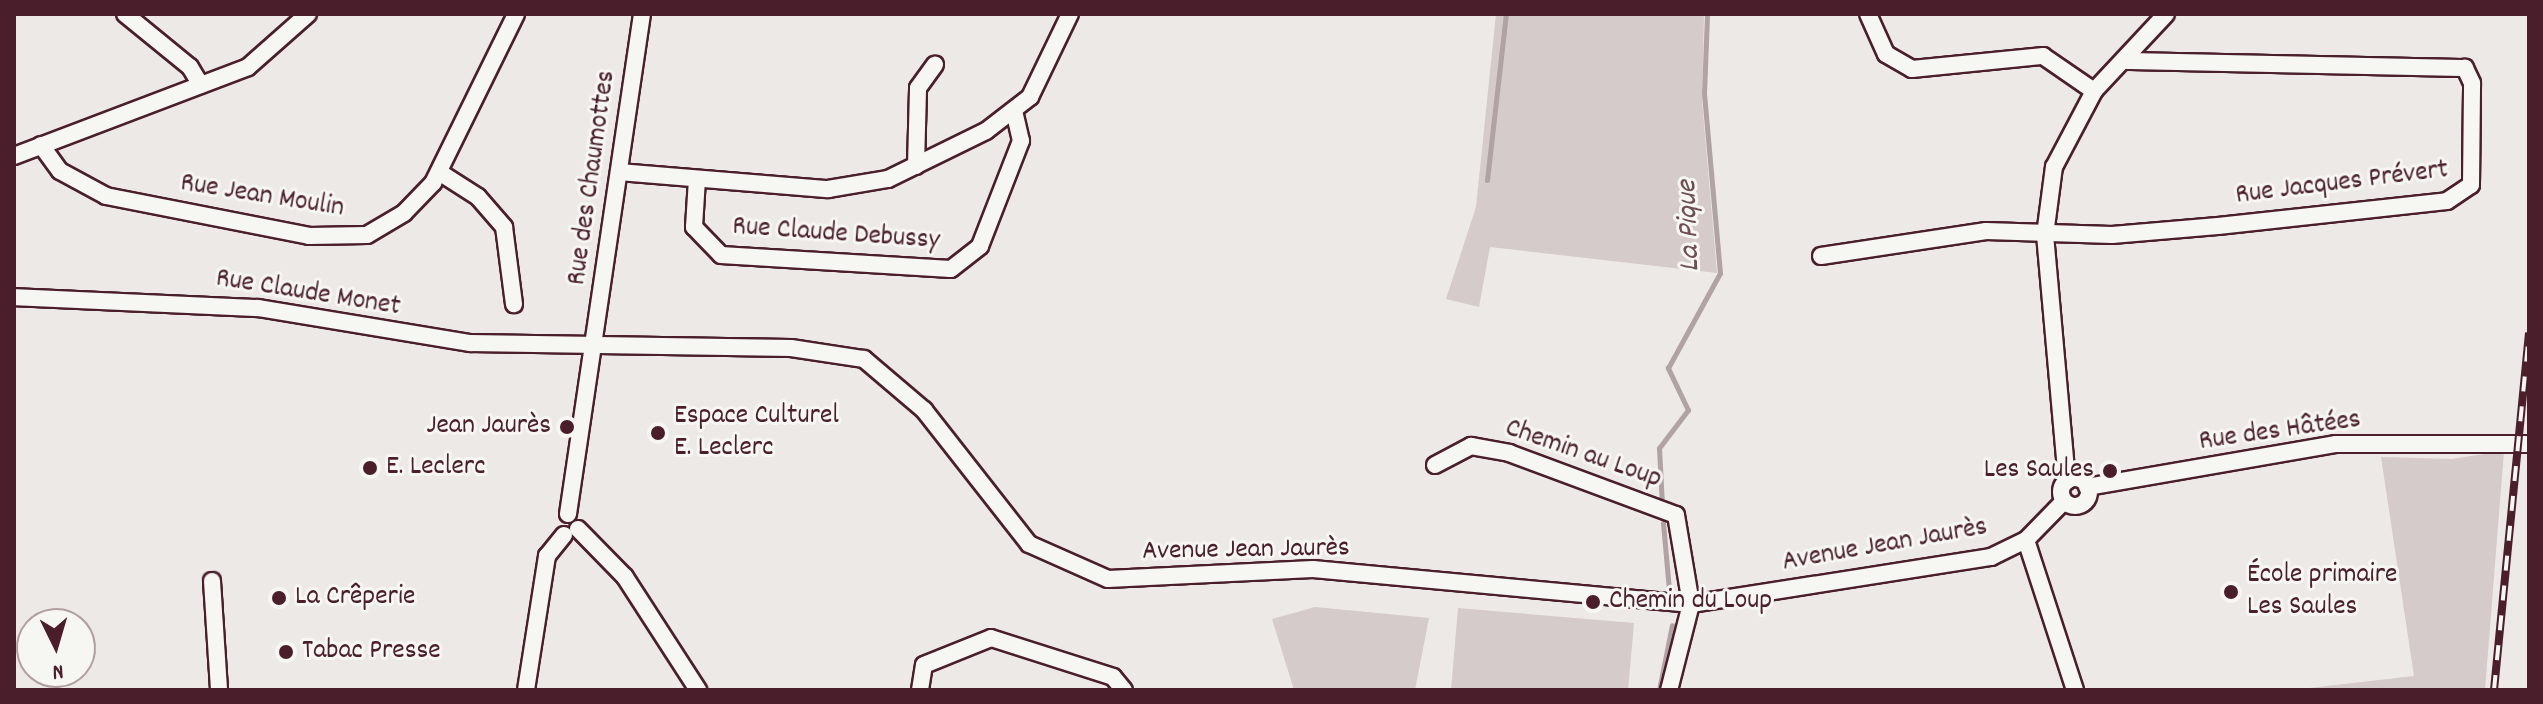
<!DOCTYPE html>
<meta charset="utf-8">
<style>
body{margin:0}
#map{position:relative;width:2543px;height:704px;overflow:hidden;background:#ece9e6;font-family:Dekko,sans-serif}
div>[style]{position:absolute}
[style*='--x']{left:calc(var(--x)*1px);top:calc(var(--y)*1px);width:calc(var(--w)*1px);rotate:calc(var(--a)*1deg)}
.green>*{inset:0;background:#d4cbca}
.stream>*{height:5px;margin:-2.5px;padding:0 2.5px;transform-origin:2.5px;border-radius:2.5px;background:#b1a2a3}
.roads{filter:drop-shadow(2px 0 #4a1f2b) drop-shadow(-2px 0 #4a1f2b) drop-shadow(0 2px #4a1f2b) drop-shadow(0 -2px #4a1f2b)}
.minor>*{height:16px;margin:-8px;padding:0 8px;transform-origin:8px;border-radius:8px;background:#f6f6f2}
.minor>.ring{margin:-8px;padding:0;box-sizing:content-box;background:none;border:16px solid #f6f6f2;border-radius:50%}
.rail>*{height:8px;margin-top:-4px;transform-origin:0;background:repeating-linear-gradient(90deg,#f6f6f2 0 15px,#4a1f2b 0 30px);box-sizing:border-box;border-block:2px solid #4a1f2b}
.dots>*{width:22px;height:22px;translate:-50% -50%;box-sizing:border-box;border:4px solid #f6f6f2;border-radius:50%}
span{translate:-50% -50%;white-space:nowrap;text-align:center;line-height:1.15;-webkit-text-stroke:6px #f6f6f2;paint-order:stroke}
.street-label{font-size:28px;color:#4a1f2b}
.poi-label{font-size:28px;color:#4a1f2b}
.left{translate:0 -50%;text-align:left}
.right{translate:-100% -50%;text-align:right}
.water-label{font-size:30px;color:#6e4d55;font-style:italic}
.frame{position:absolute;inset:0;border:16px solid #4a1f2b;pointer-events:none}
.north{position:absolute;left:16px;top:608px;width:80px;height:80px;box-sizing:border-box;background:#f6f6f2;border:2px solid #b1a0a2;border-radius:50%;rotate:175deg;font-size:22px;font-weight:700;line-height:32px;text-align:center;color:#4a1f2b}
.north::after{content:'';display:block;margin:auto;width:28px;height:36px;background:#4a1f2b;clip-path:polygon(50% 0,100% 100%,50% 72%,0 100%)}
</style>
<div id="map">
<div class="green">
<i style="clip-path:polygon(1496px 14px,1704px 14px,1702px 101px,1717px 273px,1490px 247px,1479px 307px,1446px 299px,1476px 207px)"></i>
<i style="clip-path:polygon(2504px 451px,2485px 690px,2292px 690px,2414px 676px,2381px 457px,2452px 459px)"></i>
<i style="clip-path:polygon(1315px 607px,1429px 618px,1415px 690px,1294px 690px,1272px 619px)"></i>
<i style="clip-path:polygon(1458px 608px,1634px 623px,1628px 690px,1451px 690px)"></i>
</div>
<div class="stream">
<i style="--x:1487;--y:180;--w:167;--a:-83.5"></i>
<i style="--x:1662;--y:505;--w:57;--a:-93"></i>
<i style="--x:1659;--y:448;--w:48;--a:-52.7"></i>
<i style="--x:1688;--y:410;--w:47;--a:-115.5"></i>
<i style="--x:1668;--y:368;--w:108;--a:-61.3"></i>
<i style="--x:1720;--y:273;--w:181;--a:-95.1"></i>
<i style="--x:1704;--y:93;--w:79;--a:-87.8"></i>
<i style="--x:1663;--y:523;--w:67;--a:84.9"></i>
<i style="--x:1659;--y:690;--w:66;--a:-78.7"></i>
</div>
<div class="roads">
<div class="minor">
<i style="--x:125;--y:14;--w:84;--a:39.2"></i>
<i style="--x:190;--y:67;--w:21;--a:59"></i>
<i style="--x:1868;--y:14;--w:44;--a:65.8"></i>
<i style="--x:1886;--y:54;--w:30;--a:30"></i>
<i style="--x:1912;--y:69;--w:132;--a:-5.7"></i>
<i style="--x:2043;--y:56;--w:62;--a:34.5"></i>
<i style="--x:41;--y:145;--w:32;--a:54"></i>
<i style="--x:60;--y:171;--w:52;--a:28.5"></i>
<i style="--x:106;--y:196;--w:207;--a:11.1"></i>
<i style="--x:309;--y:236;--w:58;--a:-1"></i>
<i style="--x:367;--y:235;--w:43;--a:-30.7"></i>
<i style="--x:404;--y:213;--w:42;--a:-46"></i>
<i style="--x:433;--y:183;--w:188;--a:-63.8"></i>
<i style="--x:14;--y:156;--w:250;--a:-20.8"></i>
<i style="--x:248;--y:67;--w:80;--a:-41.5"></i>
<i style="--x:916;--y:166;--w:78;--a:-88.5"></i>
<i style="--x:918;--y:88;--w:29;--a:-54"></i>
<i style="--x:439;--y:172;--w:46;--a:32.7"></i>
<i style="--x:478;--y:197;--w:40;--a:49"></i>
<i style="--x:504;--y:227;--w:78;--a:82.6"></i>
<i style="--x:619;--y:172;--w:210;--a:4.7"></i>
<i style="--x:828;--y:189;--w:61;--a:-9.5"></i>
<i style="--x:888;--y:179;--w:109;--a:-26.1"></i>
<i style="--x:986;--y:131;--w:56;--a:-37.7"></i>
<i style="--x:1030;--y:97;--w:92;--a:-64.3"></i>
<i style="--x:697;--y:179;--w:48;--a:93.6"></i>
<i style="--x:694;--y:227;--w:39;--a:46"></i>
<i style="--x:721;--y:255;--w:230;--a:3.5"></i>
<i style="--x:951;--y:269;--w:37;--a:-38"></i>
<i style="--x:980;--y:246;--w:113;--a:-68.7"></i>
<i style="--x:1021;--y:141;--w:31;--a:-103"></i>
<i style="--x:1821;--y:256;--w:167;--a:-8.6"></i>
<i style="--x:1986;--y:231;--w:126;--a:1.8"></i>
<i style="--x:2112;--y:235;--w:106;--a:-4.9"></i>
<i style="--x:2218;--y:226;--w:230;--a:-6.2"></i>
<i style="--x:2447;--y:201;--w:29;--a:-34"></i>
<i style="--x:2471;--y:185;--w:102;--a:-89.4"></i>
<i style="--x:2472;--y:83;--w:17;--a:-115"></i>
<i style="--x:2465;--y:68;--w:339;--a:-178.8"></i>
<i style="--x:14;--y:297;--w:244;--a:2.6"></i>
<i style="--x:258;--y:308;--w:215;--a:9.4"></i>
<i style="--x:470;--y:343;--w:321;--a:0.9"></i>
<i style="--x:791;--y:348;--w:74;--a:8.6"></i>
<i style="--x:864;--y:359;--w:79;--a:40.4"></i>
<i style="--x:924;--y:410;--w:170;--a:51.9"></i>
<i style="--x:1029;--y:544;--w:86;--a:23.9"></i>
<i style="--x:1108;--y:579;--w:205;--a:-2.8"></i>
<i style="--x:1313;--y:569;--w:380;--a:5.3"></i>
<i style="--x:1691;--y:604;--w:304;--a:-8.9"></i>
<i style="--x:1991;--y:557;--w:39;--a:-26"></i>
<i style="--x:2026;--y:540;--w:54;--a:-45.7"></i>
<i style="--x:1435;--y:465;--w:41;--a:-27.8"></i>
<i style="--x:1471;--y:446;--w:39;--a:10"></i>
<i style="--x:1509;--y:453;--w:178;--a:20.4"></i>
<i style="--x:1676;--y:515;--w:90;--a:80.4"></i>
<i style="--x:1691;--y:604;--w:89;--a:104.3"></i>
<i class="ring" style="left:2061px;top:478px;width:12px;height:12px"></i>
<i style="--x:2067;--y:481;--w:247;--a:-95.1"></i>
<i style="--x:2045;--y:235;--w:69;--a:-82.5"></i>
<i style="--x:2054;--y:167;--w:86;--a:-62.2"></i>
<i style="--x:2094;--y:91;--w:105;--a:-46.9"></i>
<i style="--x:2087;--y:487;--w:253;--a:-9.8"></i>
<i style="--x:2336;--y:444;--w:193;--a:0"></i>
<i style="--x:568;--y:514;--w:505;--a:-81.58"></i>
<i style="--x:578;--y:529;--w:67;--a:45.6"></i>
<i style="--x:625;--y:577;--w:135;--a:57.1"></i>
<i style="--x:2026;--y:540;--w:158;--a:71.9"></i>
<i style="--x:212;--y:581;--w:109;--a:86.3"></i>
<i style="--x:526;--y:690;--w:136;--a:-81.1"></i>
<i style="--x:547;--y:556;--w:27;--a:-51"></i>
<i style="--x:920;--y:690;--w:25;--a:-81"></i>
<i style="--x:924;--y:665;--w:72;--a:-21.9"></i>
<i style="--x:991;--y:638;--w:128;--a:17.7"></i>
<i style="--x:1113;--y:677;--w:17;--a:50"></i>
</div>
</div>
<div class="rail">
<i style="--x:2494;--y:690;--w:359;--a:-84.4"></i>
</div>
<div class="dots">
<i style="left:567px;top:427px;background:#4a1f2b"></i>
<i style="left:658px;top:433px;background:#4a1f2b"></i>
<i style="left:370px;top:468px;background:#4a1f2b"></i>
<i style="left:2110px;top:471px;background:#4a1f2b"></i>
<i style="left:2231px;top:592px;background:#4a1f2b"></i>
<i style="left:279px;top:598px;background:#4a1f2b"></i>
<i style="left:1593px;top:602px;background:#4a1f2b"></i>
<i style="left:286px;top:652px;background:#4a1f2b"></i>
</div>
<div class="street-label">
<span style="left:593px;top:178px;rotate:-82deg">Rue des Chaumottes</span>
<span style="left:2342px;top:184px;rotate:-7deg">Rue Jacques Prévert</span>
<span style="left:262px;top:197px;rotate:9deg">Rue Jean Moulin</span>
<span style="left:836px;top:235px;rotate:4deg">Rue Claude Debussy</span>
<span style="left:308px;top:294px;rotate:9deg">Rue Claude Monet</span>
<span style="left:2280px;top:432px;rotate:-8deg">Rue des Hâtées</span>
<span style="left:1583px;top:455px;rotate:19deg">Chemin au Loup</span>
<span style="left:1885px;top:546px;rotate:-10deg">Avenue Jean Jaurès</span>
<span style="left:1246px;top:551px;rotate:-1deg">Avenue Jean Jaurès</span>
</div>
<div class="poi-label">
<span class="left" style="left:674px;top:433px">Espace Culturel<br>E. Leclerc</span>
<span class="right" style="left:551px;top:427px">Jean Jaurès</span>
<span class="left" style="left:386px;top:468px">E. Leclerc</span>
<span class="right" style="left:2094px;top:471px">Les Saules</span>
<span class="left" style="left:2247px;top:592px">École primaire<br>Les Saules</span>
<span class="left" style="left:295px;top:598px">La Crêperie</span>
<span class="left" style="left:1609px;top:602px">Chemin du Loup</span>
<span class="left" style="left:302px;top:652px">Tabac Presse</span>
</div>
<div class="water-label">
<span style="left:1691px;top:226px;rotate:-92deg">La Pique</span>
</div>
<div class="frame"></div>
<div class="north">N</div>
</div>
